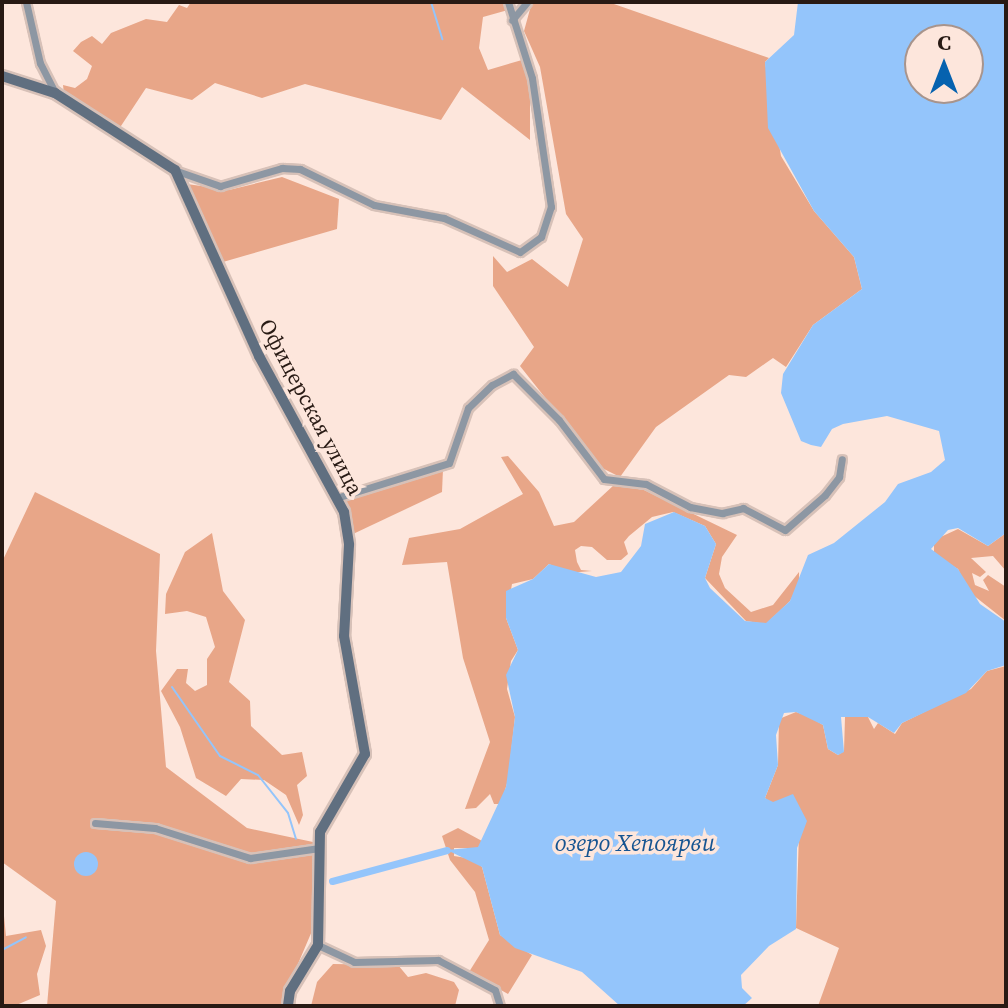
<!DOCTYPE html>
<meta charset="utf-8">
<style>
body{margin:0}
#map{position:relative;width:1008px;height:1008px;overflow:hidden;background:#fde6dc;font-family:"Source Serif 4",serif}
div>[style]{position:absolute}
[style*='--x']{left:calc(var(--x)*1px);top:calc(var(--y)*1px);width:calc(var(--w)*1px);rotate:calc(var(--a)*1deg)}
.green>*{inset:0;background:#e8a688}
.water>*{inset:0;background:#94c5fb}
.round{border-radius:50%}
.stream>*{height:2px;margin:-1px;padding:0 1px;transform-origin:1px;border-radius:1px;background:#94c5fb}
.canal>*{height:7px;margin:-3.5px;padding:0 3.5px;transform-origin:3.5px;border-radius:3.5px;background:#94c5fb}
.roads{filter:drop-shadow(2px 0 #d7c1b8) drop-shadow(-2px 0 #d7c1b8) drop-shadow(0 2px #d7c1b8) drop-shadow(0 -2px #d7c1b8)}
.street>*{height:7px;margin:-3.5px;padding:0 3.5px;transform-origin:3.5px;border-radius:3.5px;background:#8d97a3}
.secondary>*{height:10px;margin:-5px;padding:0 5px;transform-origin:5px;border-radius:5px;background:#606f80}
span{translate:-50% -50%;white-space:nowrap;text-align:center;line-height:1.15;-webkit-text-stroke:7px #fde6dc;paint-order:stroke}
.street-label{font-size:22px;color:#281a14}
.water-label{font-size:24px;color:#165491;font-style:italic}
.frame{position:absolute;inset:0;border:4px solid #281a14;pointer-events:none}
.north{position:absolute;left:904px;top:24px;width:80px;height:80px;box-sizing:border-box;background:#fde6dc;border:2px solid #a8948c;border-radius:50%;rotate:0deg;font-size:22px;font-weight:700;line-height:32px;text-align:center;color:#281a14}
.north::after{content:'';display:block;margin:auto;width:28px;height:36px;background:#0662af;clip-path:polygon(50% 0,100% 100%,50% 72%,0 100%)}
</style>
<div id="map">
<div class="green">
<i style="clip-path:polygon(191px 2px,506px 2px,508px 10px,483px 17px,479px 48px,488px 70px,522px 60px,530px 78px,530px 140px,462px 87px,441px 120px,305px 84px,262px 98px,215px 83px,192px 100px,146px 88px,119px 129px,64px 94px,63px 85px,75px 88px,87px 79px,92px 66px,73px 51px,81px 42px,92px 36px,102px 44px,111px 33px,146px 19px,167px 22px,179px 5px,187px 8px)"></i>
<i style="clip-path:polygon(532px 2px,611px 3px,769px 58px,765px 62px,781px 156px,814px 211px,854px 257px,862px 289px,813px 325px,786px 367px,773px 358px,746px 377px,729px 375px,656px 427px,620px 477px,600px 467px,520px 366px,534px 347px,493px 286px,493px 256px,507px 272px,532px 259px,568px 287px,583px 239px,566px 214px,540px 67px,524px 31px)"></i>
<i style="clip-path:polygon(282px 177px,339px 199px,337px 229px,223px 262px,187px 184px,229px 190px)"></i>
<i style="clip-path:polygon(508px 456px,539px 492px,554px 526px,574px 522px,614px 485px,644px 490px,737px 535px,722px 557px,719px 574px,725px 588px,751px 612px,773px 605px,799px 572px,799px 584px,790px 601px,766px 624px,746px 621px,705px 578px,716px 544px,705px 526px,673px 512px,652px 517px,629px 536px,624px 542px,628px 554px,621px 560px,607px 560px,592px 547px,581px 546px,575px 550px,577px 562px,581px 570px,592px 571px,567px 573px,549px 564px,533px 579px,512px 584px,506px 618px,518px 650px,511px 661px,507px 689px,515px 717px,508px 780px,501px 804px,494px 804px,490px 794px,476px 808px,465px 809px,490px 742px,463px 658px,447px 562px,402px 565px,409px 538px,460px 529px,523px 494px,501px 457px)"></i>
<i style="clip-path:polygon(443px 469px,442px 492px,353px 534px,345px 500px)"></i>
<i style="clip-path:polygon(35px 492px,160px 554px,156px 651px,166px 767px,247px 828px,313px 842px,312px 931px,280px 1006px,47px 1006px,56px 901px,2px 862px,2px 562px)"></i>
<i style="clip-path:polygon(958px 529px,988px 546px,1006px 533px,1006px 571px,993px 556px,971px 558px,986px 572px,980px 577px,972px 573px,975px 585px,989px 591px,983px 580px,988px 575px,1006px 587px,1006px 621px,968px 591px,958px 569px,934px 555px,934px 540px)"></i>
<i style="clip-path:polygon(212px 533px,223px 591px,245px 620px,229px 682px,250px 701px,251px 726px,282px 755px,302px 752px,307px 776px,297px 785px,303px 815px,299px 825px,286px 795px,264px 780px,241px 779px,226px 796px,196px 778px,180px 727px,161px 691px,177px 669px,188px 669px,186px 683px,195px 691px,207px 685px,207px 659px,215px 647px,206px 617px,187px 611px,165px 614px,166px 594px,185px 552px)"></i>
<i style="clip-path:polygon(1006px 666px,1006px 1006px,818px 1006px,839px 948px,796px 928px,799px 833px,765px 798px,778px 765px,779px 719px,796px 712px,810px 717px,823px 725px,828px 749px,838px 755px,844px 751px,845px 717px,868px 717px,874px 729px,878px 723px,895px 734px,902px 723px,971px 689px,987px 671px)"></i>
<i style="clip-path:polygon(458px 828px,482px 841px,478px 848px,454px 848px,454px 856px,473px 859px,482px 867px,500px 935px,532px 955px,508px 994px,469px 972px,489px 940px,475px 892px,450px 860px,442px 836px)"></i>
<i style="clip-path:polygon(2px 896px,6px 936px,41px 930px,46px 946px,37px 974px,40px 995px,14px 1006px,2px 1006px)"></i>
<i style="clip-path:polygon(333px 964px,398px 965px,408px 977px,426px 973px,454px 982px,459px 990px,455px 1006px,311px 1006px,317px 982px)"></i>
</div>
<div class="water">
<i style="clip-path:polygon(evenodd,798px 2px,1006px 2px,1006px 533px,988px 546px,958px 528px,948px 530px,931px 549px,958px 569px,980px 604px,1006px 622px,1006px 665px,987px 671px,966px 693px,902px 723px,894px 733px,868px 717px,841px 717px,844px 752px,838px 755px,828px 749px,823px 725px,796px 712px,784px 713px,776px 735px,778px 765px,765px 798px,773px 802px,793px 794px,807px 821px,797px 848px,796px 929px,769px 946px,741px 975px,742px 988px,752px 998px,743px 1006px,620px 1006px,582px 972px,515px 948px,500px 935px,482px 867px,447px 850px,478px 847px,506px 787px,515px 717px,506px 675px,518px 650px,506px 618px,506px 591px,533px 579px,549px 564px,596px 577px,621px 572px,641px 546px,645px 524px,674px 512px,705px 526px,716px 544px,705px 578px,710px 588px,745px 621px,766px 623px,790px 601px,808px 555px,834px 543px,885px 502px,898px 484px,931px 472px,945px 460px,939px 431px,887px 416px,843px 424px,832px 429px,821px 447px,811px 445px,801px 441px,781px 393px,783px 374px,813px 325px,862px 289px,854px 257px,814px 211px,768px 128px,765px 62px,794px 35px,798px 2px,920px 40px,968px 40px,968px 88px,920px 88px,920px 40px)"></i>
<i class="round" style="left:74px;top:852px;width:24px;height:24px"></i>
</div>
<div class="stream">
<i style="--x:431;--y:2;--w:39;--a:73"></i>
<i style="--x:172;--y:687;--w:84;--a:55.2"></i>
<i style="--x:220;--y:756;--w:42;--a:26.6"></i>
<i style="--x:258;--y:775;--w:48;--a:51.7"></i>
<i style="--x:288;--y:813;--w:27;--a:73"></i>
<i style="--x:2;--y:950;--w:27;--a:-28"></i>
</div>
<div class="canal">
<i style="--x:332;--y:881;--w:119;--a:-15.1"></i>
</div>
<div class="roads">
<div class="street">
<i style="--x:26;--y:2;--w:63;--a:77.1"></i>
<i style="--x:40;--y:63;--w:34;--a:63"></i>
<i style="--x:512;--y:20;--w:23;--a:-50"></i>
<i style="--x:177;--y:171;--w:46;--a:19.2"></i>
<i style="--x:220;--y:186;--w:65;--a:-16.2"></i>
<i style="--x:282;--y:168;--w:18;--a:3"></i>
<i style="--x:300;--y:169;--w:82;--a:25.9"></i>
<i style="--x:374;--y:205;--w:71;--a:10.5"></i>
<i style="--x:444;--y:218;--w:83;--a:24.1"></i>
<i style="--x:520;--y:252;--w:26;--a:-36"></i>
<i style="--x:541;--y:237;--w:32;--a:-72"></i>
<i style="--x:551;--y:207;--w:130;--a:-98.4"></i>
<i style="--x:532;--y:78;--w:80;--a:-107.5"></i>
<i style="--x:336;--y:498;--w:118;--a:-17.2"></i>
<i style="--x:449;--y:463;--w:58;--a:-70.9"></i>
<i style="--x:468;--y:408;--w:33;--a:-44"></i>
<i style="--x:492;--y:385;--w:24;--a:-28"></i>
<i style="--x:513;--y:374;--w:65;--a:45"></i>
<i style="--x:559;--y:420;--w:74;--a:52.7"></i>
<i style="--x:604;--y:479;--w:42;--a:6.8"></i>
<i style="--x:646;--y:484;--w:50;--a:27.6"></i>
<i style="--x:690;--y:507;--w:33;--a:11"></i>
<i style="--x:722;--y:513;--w:22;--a:-13"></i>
<i style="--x:743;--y:508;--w:47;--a:27.6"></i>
<i style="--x:785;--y:530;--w:53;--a:-41.2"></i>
<i style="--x:825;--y:495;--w:23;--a:-52"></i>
<i style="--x:839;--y:477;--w:18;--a:-81"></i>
<i style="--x:95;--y:823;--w:60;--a:4.8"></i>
<i style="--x:155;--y:828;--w:100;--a:17.5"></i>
<i style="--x:250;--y:858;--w:70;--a:-8.2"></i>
<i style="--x:318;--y:945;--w:40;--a:25"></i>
<i style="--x:354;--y:962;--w:84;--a:-1.4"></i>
<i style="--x:438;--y:960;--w:64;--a:27.8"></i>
<i style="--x:495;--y:990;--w:17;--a:73"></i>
</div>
<div class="secondary">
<i style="--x:2;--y:76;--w:56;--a:17.8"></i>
<i style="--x:55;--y:93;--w:143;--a:32.7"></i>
<i style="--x:175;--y:170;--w:204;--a:65.7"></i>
<i style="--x:259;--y:356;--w:178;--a:61.4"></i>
<i style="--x:344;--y:512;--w:33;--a:81"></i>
<i style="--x:349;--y:545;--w:91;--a:93.1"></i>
<i style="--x:344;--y:636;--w:120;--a:79.9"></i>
<i style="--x:365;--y:754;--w:90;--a:120"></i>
<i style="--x:320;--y:832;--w:113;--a:91"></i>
<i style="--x:318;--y:945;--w:54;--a:121.3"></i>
<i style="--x:290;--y:991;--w:15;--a:98"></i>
</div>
</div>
<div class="street-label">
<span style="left:311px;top:407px;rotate:62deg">Офицерская улица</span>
</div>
<div class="water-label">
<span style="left:635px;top:843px">озеро Хепоярви</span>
</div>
<div class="frame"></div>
<div class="north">С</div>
</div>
